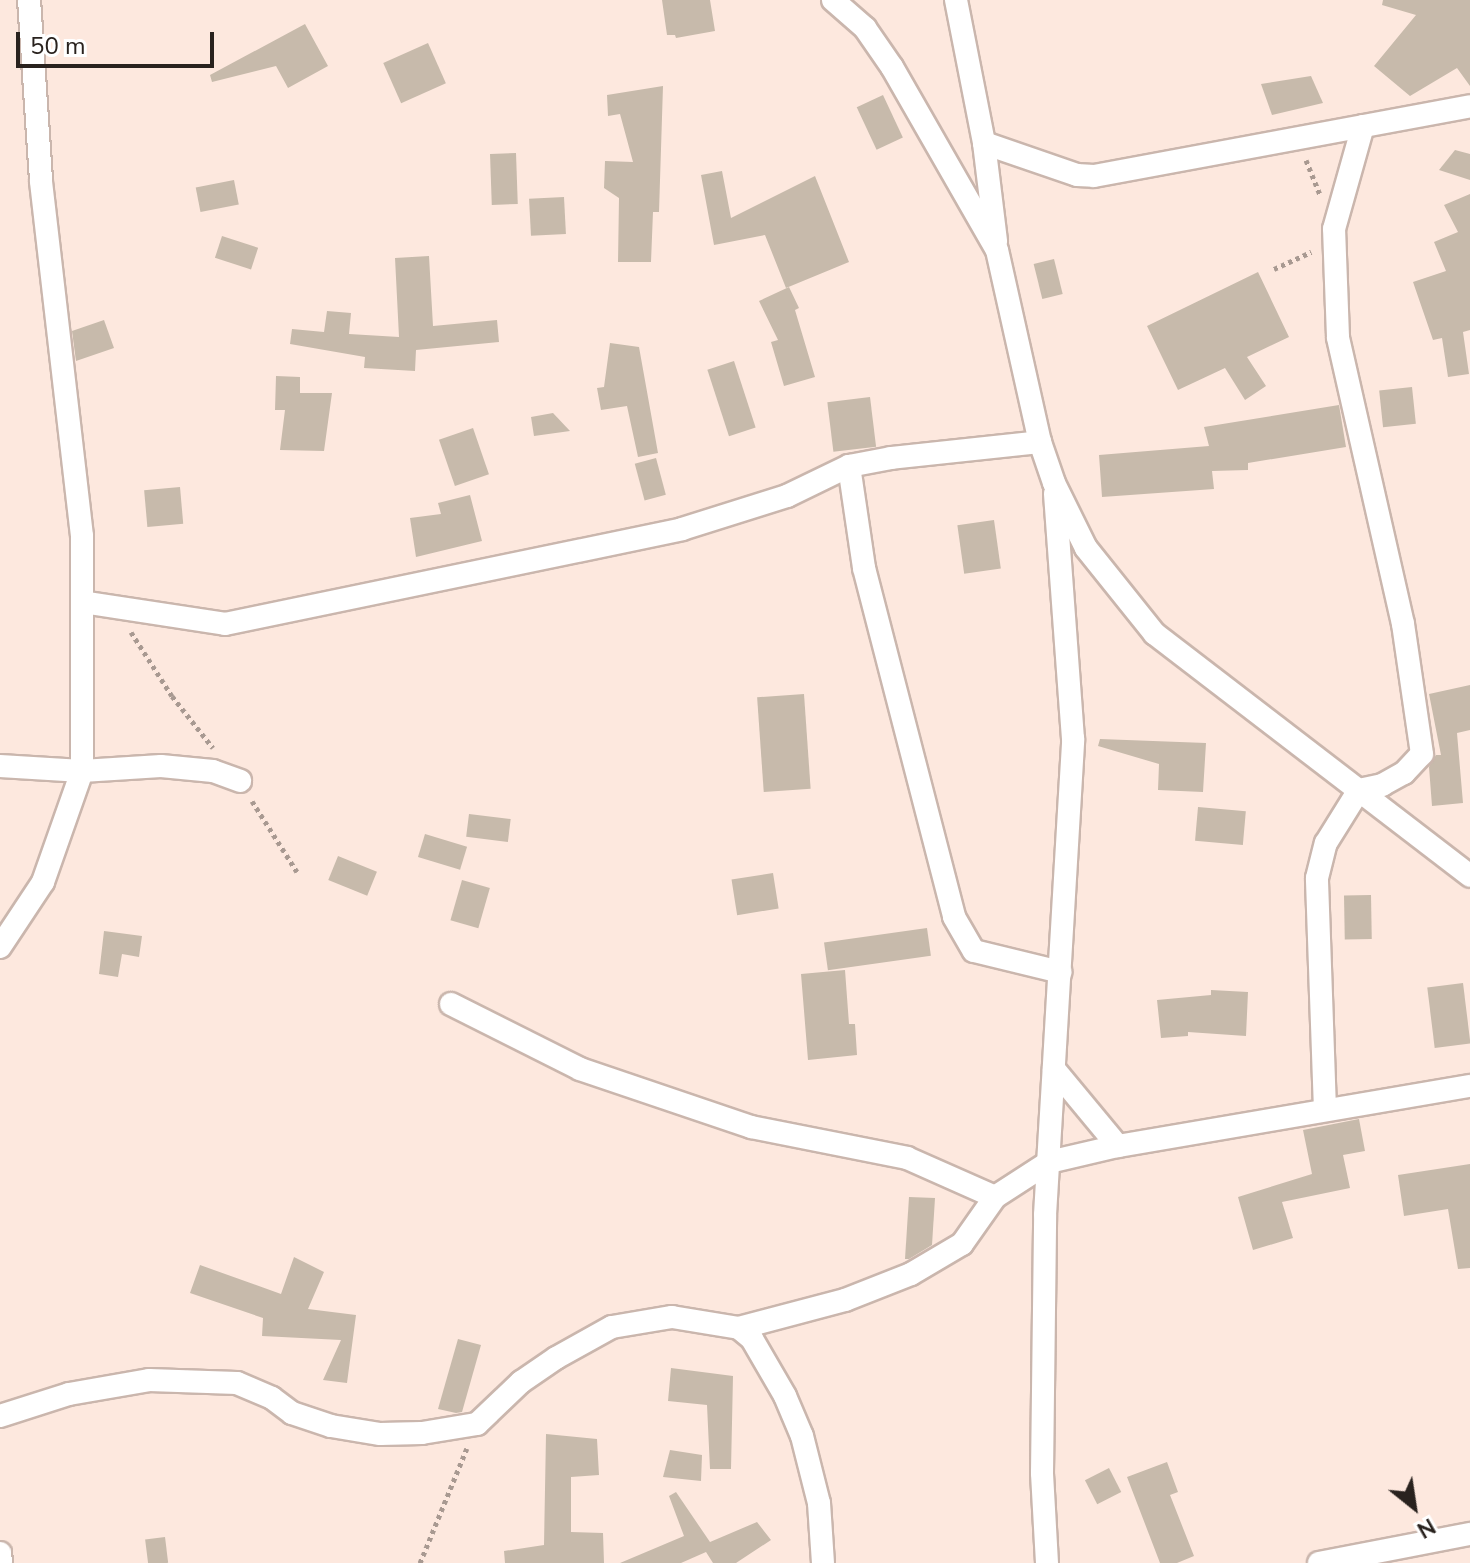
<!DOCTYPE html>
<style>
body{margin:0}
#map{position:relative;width:1470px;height:1563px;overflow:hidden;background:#fde8de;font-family:"Nunito Sans",sans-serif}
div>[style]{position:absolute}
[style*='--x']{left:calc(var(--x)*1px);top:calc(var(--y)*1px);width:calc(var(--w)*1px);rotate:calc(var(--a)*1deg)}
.building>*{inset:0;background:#c7baab;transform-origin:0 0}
.path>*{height:5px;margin-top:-2.5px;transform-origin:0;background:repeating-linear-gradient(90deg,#a89991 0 4px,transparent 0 8px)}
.roads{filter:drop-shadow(2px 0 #cab6ad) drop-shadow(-2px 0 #cab6ad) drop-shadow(0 2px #cab6ad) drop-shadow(0 -2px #cab6ad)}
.street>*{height:22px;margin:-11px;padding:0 11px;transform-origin:11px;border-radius:11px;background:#fff}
span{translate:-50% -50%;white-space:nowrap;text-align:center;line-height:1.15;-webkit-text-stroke:8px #fff;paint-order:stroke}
.north{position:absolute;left:1374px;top:1467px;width:80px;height:80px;-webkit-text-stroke:6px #fff;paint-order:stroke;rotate:150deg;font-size:22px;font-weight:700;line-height:32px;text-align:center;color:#29221e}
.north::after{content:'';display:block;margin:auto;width:28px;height:36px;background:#29221e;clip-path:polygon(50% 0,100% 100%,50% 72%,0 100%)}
.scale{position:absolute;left:16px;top:32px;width:198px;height:36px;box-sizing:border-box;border:4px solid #29221e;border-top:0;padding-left:10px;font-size:24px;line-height:28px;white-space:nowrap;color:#29221e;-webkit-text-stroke:6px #fff;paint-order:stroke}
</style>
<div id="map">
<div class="building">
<i style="clip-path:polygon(662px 0,710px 0,715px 31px,676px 38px,675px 35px,667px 35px)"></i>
<i style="clip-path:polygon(1383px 0,1470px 0,1470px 86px,1457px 68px,1410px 96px,1374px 66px,1416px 15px,1382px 5px)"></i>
<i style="clip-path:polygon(305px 24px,328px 66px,288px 88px,276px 66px,212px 82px,210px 75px)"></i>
<i style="left:428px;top:43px;width:44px;height:49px;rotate:66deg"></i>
<i style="clip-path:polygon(1311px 76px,1323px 103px,1272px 115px,1261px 84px)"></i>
<i style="clip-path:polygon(663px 86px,659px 212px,653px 212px,651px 262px,618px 262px,619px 198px,604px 188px,605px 161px,633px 162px,620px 114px,608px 116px,607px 95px)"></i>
<i style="left:883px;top:95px;width:47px;height:29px;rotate:65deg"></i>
<i style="clip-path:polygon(1455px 150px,1470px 154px,1470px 180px,1439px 170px)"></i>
<i style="left:516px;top:153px;width:51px;height:26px;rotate:88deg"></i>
<i style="clip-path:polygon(722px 171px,731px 218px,815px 176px,849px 262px,786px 288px,765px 235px,714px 245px,701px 175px)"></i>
<i style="left:234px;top:180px;width:25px;height:39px;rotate:79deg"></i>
<i style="clip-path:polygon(1470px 194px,1470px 330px,1463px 332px,1469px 374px,1448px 377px,1442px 338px,1433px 340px,1413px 282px,1446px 271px,1434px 242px,1458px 232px,1444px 205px)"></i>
<i style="left:564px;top:197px;width:37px;height:35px;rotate:87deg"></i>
<i style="left:222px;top:236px;width:38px;height:23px;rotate:18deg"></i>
<i style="clip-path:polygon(429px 256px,433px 326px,497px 320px,499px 342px,416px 350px,415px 371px,364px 368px,365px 357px,290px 344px,292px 329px,324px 332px,327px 311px,351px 313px,349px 334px,399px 337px,395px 258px)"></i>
<i style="left:1054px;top:259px;width:36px;height:21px;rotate:76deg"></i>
<i style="clip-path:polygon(1258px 272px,1289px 337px,1247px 357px,1266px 386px,1245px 400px,1225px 368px,1178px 390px,1147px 326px)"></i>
<i style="clip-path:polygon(789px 287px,799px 308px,795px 310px,815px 377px,784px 386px,771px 342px,778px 340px,759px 301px)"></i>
<i style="clip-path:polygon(104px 320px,114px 348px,76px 361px,72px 331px)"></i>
<i style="clip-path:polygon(610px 343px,639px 347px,658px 453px,638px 457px,627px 406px,601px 410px,597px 388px,604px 387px)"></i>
<i style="left:734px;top:361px;width:70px;height:28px;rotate:72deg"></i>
<i style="clip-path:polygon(276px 376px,300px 377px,300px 393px,332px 393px,324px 451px,280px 450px,285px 410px,275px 410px)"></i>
<i style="left:1412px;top:387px;width:37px;height:33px;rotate:84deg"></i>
<i style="left:870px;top:397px;width:50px;height:43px;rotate:83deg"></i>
<i style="clip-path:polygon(1339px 405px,1346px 447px,1248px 463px,1248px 470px,1212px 471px,1214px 489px,1102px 497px,1099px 455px,1209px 446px,1204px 427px)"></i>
<i style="clip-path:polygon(553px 413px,570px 431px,534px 436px,531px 417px)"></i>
<i style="left:473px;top:428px;width:49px;height:36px;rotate:71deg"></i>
<i style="left:656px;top:458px;width:38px;height:22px;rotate:75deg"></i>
<i style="left:180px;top:487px;width:37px;height:36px;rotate:85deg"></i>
<i style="clip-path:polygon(470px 495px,482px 541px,416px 557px,410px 518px,441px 514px,438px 503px)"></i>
<i style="left:994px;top:520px;width:49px;height:37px;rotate:82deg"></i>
<i style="clip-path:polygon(1470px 685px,1470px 730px,1457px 733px,1463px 803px,1432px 806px,1429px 767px,1436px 755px,1441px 755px,1429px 694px)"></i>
<i style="left:804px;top:694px;width:95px;height:47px;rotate:86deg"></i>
<i style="clip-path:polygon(1100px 739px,1206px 743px,1203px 792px,1158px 790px,1159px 764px,1098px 746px)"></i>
<i style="left:1198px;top:807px;width:48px;height:34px;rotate:5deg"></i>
<i style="left:469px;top:814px;width:42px;height:23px;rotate:7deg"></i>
<i style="left:425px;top:834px;width:44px;height:24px;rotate:17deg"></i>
<i style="left:338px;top:856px;width:42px;height:26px;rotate:22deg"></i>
<i style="left:773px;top:873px;width:36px;height:42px;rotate:81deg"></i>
<i style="left:462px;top:880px;width:29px;height:42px;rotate:16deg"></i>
<i style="left:1371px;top:895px;width:44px;height:27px;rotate:89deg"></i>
<i style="left:927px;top:928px;width:28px;height:104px;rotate:82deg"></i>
<i style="clip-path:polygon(104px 931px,142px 936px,139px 957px,122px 954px,118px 977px,99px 974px)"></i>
<i style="clip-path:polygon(845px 970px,849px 1024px,855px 1024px,857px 1055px,808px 1060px,801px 974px)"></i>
<i style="left:1463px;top:983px;width:61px;height:36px;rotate:83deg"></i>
<i style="clip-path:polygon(1211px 990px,1248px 992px,1246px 1036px,1188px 1032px,1188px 1036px,1161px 1038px,1157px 1000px,1211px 995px)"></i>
<i style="clip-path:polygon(1359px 1119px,1365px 1151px,1343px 1155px,1350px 1188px,1282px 1202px,1293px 1238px,1253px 1250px,1238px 1197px,1312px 1174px,1303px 1130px)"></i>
<i style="clip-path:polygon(1470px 1164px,1470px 1268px,1458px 1269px,1448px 1209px,1404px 1216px,1398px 1175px)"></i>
<i style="clip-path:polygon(909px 1197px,935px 1198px,932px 1245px,909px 1259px,905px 1259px)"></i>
<i style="clip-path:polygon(294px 1257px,324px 1272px,308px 1309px,356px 1315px,347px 1383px,323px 1380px,341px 1340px,262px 1336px,263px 1318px,190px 1293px,200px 1265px,281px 1294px)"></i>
<i style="clip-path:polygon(458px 1339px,481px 1345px,462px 1412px,456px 1413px,438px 1409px)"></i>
<i style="clip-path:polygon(671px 1368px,733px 1376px,731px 1469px,710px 1469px,707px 1405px,668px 1401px)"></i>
<i style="clip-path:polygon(546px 1434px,597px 1439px,599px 1475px,571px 1477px,571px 1532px,603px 1533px,604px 1563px,505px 1563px,504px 1551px,544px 1545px)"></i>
<i style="clip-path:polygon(670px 1450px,702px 1455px,701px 1481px,663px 1477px)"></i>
<i style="clip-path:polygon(1167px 1462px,1178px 1492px,1170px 1495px,1194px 1556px,1177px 1563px,1160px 1563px,1127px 1477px)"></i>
<i style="left:1109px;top:1468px;width:27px;height:27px;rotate:63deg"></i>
<i style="clip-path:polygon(676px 1492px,710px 1542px,757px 1522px,771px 1540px,736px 1563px,713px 1563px,706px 1552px,681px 1563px,620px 1563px,684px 1536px,669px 1496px)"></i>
<i style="left:165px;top:1537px;width:26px;height:20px;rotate:83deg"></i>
</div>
<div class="path">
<i style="--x:1306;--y:160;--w:38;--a:68"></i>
<i style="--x:1274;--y:269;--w:41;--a:-24.7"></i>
<i style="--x:131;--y:632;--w:76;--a:57.4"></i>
<i style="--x:172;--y:696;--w:66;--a:51.7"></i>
<i style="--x:252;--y:801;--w:84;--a:57.6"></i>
<i style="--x:420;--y:1563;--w:124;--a:-67.8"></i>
</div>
<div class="roads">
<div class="street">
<i style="--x:833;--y:0;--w:43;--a:41.2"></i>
<i style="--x:865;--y:28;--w:47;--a:55.3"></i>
<i style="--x:892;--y:67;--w:211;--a:60.2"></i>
<i style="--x:997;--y:250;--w:197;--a:77.4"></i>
<i style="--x:1040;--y:442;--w:43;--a:71.1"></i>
<i style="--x:1054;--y:483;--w:72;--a:63.8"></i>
<i style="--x:1086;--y:548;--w:110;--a:51.3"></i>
<i style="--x:1155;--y:634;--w:397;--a:37.5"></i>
<i style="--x:956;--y:0;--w:146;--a:78.9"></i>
<i style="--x:984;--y:143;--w:99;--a:83"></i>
<i style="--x:984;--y:143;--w:98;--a:19"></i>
<i style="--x:1077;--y:175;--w:17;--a:3"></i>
<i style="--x:1094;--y:176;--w:382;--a:-10.5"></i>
<i style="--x:849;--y:466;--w:103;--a:81.6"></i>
<i style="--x:864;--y:568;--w:360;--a:75.5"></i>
<i style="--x:954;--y:917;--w:39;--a:60"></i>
<i style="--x:974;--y:951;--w:89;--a:13.7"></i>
<i style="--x:82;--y:602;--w:145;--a:8.7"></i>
<i style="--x:225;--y:624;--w:467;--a:-11.7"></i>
<i style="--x:682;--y:529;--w:110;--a:-17.4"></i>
<i style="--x:787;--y:496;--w:69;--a:-25.8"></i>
<i style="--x:849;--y:466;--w:43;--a:-10.8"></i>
<i style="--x:891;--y:458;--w:150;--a:-6.1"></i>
<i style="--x:0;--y:766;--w:82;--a:3.5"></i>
<i style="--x:82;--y:771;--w:79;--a:-3.6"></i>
<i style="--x:161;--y:766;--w:52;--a:5.5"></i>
<i style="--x:213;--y:771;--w:29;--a:20"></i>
<i style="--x:0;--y:947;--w:78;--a:-56.5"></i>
<i style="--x:43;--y:882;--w:118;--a:-70.6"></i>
<i style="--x:82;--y:771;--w:235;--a:-90"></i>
<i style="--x:82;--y:536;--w:358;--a:-96.6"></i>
<i style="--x:41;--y:180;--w:180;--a:-93.8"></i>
<i style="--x:451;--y:1004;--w:144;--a:26.7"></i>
<i style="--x:580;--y:1069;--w:181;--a:18.7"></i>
<i style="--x:751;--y:1127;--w:159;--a:11.2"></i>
<i style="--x:907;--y:1158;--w:96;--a:23.9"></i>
<i style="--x:1054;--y:1069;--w:100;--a:50.3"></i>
<i style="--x:1325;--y:1110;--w:232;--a:-92"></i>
<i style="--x:1317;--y:878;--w:36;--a:-76"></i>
<i style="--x:1326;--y:843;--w:62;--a:-58.1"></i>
<i style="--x:1359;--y:790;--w:24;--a:-12"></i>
<i style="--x:1382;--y:785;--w:25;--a:-29"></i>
<i style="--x:1404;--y:773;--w:26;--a:-47"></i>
<i style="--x:1422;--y:754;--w:131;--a:-98.3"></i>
<i style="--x:1403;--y:624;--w:294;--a:-102.8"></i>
<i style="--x:1338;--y:337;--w:108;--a:-92.1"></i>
<i style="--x:1334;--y:229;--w:107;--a:-74.3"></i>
<i style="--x:739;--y:1328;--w:110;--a:-14.8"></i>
<i style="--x:845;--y:1300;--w:71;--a:-21.5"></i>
<i style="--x:911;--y:1274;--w:59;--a:-30.5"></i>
<i style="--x:962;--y:1244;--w:57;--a:-54.9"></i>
<i style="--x:995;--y:1197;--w:64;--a:-32.9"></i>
<i style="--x:1049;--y:1162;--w:71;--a:-13.1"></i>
<i style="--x:1118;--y:1146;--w:357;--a:-9.7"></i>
<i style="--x:0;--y:1416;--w:72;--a:-17.7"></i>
<i style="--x:69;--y:1394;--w:81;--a:-9.9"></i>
<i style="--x:149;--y:1380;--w:88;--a:2"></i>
<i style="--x:237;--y:1383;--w:38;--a:23"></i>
<i style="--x:272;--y:1398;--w:25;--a:37"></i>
<i style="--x:292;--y:1413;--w:41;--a:18.4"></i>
<i style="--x:331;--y:1426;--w:50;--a:9.3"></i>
<i style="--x:380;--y:1434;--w:42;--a:-1.4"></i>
<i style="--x:422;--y:1433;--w:56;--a:-9.3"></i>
<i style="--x:477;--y:1424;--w:61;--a:-43.7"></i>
<i style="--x:521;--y:1382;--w:42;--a:-34.4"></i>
<i style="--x:556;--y:1358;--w:64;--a:-29"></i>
<i style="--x:612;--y:1327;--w:61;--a:-9.5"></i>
<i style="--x:672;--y:1317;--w:68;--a:9.3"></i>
<i style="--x:739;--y:1328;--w:17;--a:40"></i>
<i style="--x:752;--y:1339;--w:66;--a:59.9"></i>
<i style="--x:785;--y:1396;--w:43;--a:67"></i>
<i style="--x:802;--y:1436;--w:69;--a:75.8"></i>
<i style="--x:819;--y:1503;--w:60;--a:86.2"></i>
<i style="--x:0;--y:1553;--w:10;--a:84"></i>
<i style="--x:1047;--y:1563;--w:90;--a:-93.2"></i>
<i style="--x:1042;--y:1473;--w:258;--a:-89.3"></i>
<i style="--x:1045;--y:1215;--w:477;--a:-86.6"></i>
<i style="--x:1073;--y:739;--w:246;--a:-94.2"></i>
<i style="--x:1319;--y:1563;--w:154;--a:-10.9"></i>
</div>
</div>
<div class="north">N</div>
<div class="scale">50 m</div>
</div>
